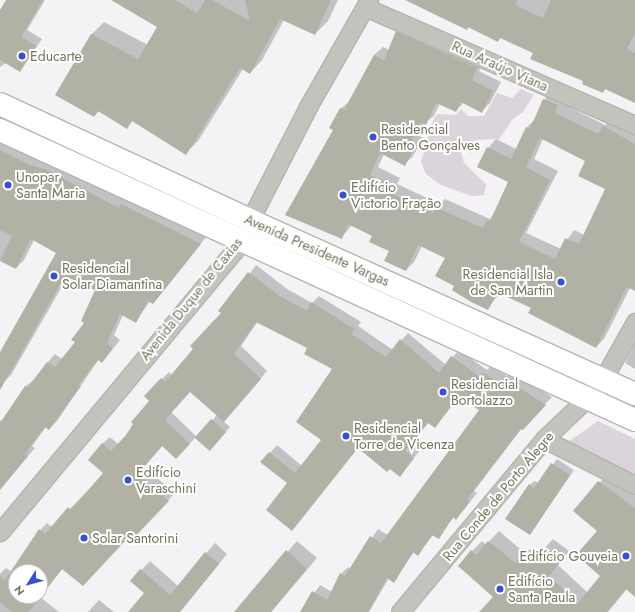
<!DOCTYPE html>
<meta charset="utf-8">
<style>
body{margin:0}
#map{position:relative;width:635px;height:612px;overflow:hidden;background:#f4f2f5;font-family:Jost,sans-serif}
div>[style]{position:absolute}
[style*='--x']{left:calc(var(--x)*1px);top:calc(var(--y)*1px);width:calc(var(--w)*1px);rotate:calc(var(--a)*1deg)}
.green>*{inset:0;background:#dbd4da}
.shadow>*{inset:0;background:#0003}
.building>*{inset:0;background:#b2b1a6;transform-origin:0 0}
.roads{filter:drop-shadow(1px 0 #b5b5ae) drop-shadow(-1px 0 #b5b5ae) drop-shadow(0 1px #b5b5ae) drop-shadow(0 -1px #b5b5ae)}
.minor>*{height:17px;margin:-8.5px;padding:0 8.5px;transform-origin:8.5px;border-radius:8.5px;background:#c2c3bc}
.major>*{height:22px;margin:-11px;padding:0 11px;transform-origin:11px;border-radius:11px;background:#fff}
.dots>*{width:11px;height:11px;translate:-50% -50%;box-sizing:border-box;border:2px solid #fff;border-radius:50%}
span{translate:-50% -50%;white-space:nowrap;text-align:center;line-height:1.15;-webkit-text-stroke:4px #fff;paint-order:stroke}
.poi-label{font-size:14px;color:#73745e}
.left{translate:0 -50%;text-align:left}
.right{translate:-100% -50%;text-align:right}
.street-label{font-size:14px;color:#73745e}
.north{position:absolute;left:8px;top:564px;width:40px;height:40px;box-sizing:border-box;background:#fff;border:1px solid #c7c7bf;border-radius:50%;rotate:234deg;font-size:11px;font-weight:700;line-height:16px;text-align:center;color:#73745e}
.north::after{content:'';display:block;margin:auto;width:14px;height:18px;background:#3951ce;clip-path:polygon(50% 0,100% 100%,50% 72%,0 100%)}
</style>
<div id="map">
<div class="green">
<i style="clip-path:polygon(521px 89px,534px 95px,523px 112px,513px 119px,499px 139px,475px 140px,461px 152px,464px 163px,486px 184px,484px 195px,472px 196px,441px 185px,426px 174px,421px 162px,434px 118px,438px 114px,456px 115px,461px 109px,468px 116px,484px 116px,497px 93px,512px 98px)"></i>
<i style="clip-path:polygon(598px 421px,635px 439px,635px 475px,568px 442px)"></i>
</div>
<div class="shadow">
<i style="clip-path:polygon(7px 0,45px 0,27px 30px,42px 39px,20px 71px,6px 63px,0 67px,0 12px)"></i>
<i style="clip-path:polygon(112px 0,338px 0,328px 21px,315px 34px,284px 20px,262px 60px,250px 73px,243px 69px,198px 141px,186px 153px,133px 120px,127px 127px,99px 111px,94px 116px,91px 35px,104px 22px,148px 45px,158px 27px)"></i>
<i style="clip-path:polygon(408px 0,635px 0,635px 102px,606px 88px,603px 92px,534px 53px,501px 37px,498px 40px,469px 27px,467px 29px)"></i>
<i style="clip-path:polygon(evenodd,405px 24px,485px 59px,479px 71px,501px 82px,490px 103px,482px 111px,464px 102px,456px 111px,440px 103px,434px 116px,424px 123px,417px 135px,423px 138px,413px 156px,405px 164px,384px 154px,378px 167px,400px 178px,397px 184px,440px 204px,445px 199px,490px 219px,494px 214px,510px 181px,488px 148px,496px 139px,516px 149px,527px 127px,535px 119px,544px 100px,552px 91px,566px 97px,563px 104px,605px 125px,612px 118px,635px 131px,635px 286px,630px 288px,604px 339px,596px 347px,532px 307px,500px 292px,488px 309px,455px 286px,446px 258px,422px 246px,414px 262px,406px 270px,374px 235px,352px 225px,341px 238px,335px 130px,340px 109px,350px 101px,374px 55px,383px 47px,389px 50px,397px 32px,405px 24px,543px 139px,587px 160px,606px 189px,584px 235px,574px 230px,561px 249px,526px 233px,558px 171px,534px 159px,543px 139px)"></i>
<i style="clip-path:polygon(3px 141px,55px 162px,126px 200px,130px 196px,207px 236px,160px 295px,150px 301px,136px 321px,123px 315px,114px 335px,120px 340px,102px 362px,99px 359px,57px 421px,49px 429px,46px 427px,32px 446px,35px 448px,0 489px,0 420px,2px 421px,26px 386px,35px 379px,48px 362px,55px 354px,62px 359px,76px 342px,97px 290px,68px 276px,11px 375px,3px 383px,0 381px,0 354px,58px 252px,34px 240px,24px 260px,16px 268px,0 260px,0 144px)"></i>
<i style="clip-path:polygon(evenodd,256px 265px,287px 289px,312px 303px,319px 296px,361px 322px,358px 326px,393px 350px,408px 333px,446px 365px,459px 350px,487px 370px,491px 366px,507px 376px,512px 372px,552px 397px,522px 428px,474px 491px,477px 493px,463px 511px,454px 517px,438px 537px,434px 534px,418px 554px,414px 552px,394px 581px,389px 578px,369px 612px,301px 612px,320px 585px,332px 592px,341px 574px,348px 567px,351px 569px,378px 529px,388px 535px,480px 410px,459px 397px,435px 427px,429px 422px,411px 443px,420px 450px,400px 476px,358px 447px,292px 530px,288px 483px,262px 462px,277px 445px,302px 466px,322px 440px,333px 368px,308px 348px,258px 321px,241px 346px,267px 371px,223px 421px,230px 427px,210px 450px,196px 437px,176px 458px,163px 445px,144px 467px,175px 493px,130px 541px,127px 538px,63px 568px,40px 597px,59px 612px,0 612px,0 574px,6px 568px,12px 572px,40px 530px,47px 523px,52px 527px,105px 473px,102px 444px,110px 437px,118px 444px,127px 435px,151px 401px,162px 379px,169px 372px,172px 375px,222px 313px,256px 265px,190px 391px,217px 415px,197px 437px,171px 412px,190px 391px,256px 265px,16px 572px,40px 572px,40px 596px,16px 596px,16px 572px)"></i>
<i style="clip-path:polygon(635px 343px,635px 369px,625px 363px)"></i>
<i style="clip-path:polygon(557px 459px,574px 470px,530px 534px,530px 485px,534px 481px,539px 483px)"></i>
<i style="clip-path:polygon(609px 472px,635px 492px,635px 596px,627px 589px,608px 612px,480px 612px,494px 597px,472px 551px,482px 541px,486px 545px,499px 531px,526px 554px,530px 549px,538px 555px,553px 539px,569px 551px,558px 565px,588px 593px,601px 576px,599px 531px,575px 511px)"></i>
<i style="clip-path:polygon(297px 541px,317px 558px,271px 612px,235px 612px)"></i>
<i style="clip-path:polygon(215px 543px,227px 554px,180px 612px,130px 612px,145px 593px,131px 581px,150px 561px,178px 586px)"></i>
<i style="clip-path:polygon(99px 600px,114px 612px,88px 612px)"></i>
</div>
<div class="building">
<i style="clip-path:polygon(6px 0,43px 0,21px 37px,36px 46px,20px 72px,0 60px,0 10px)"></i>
<i style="clip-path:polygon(111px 0,175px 0,197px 13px,205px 0,212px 0,250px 21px,245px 0,331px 0,315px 35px,280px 19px,250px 74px,240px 68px,186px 155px,132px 121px,127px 129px,98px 111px,94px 117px,55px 95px,91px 34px,138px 59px,157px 27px)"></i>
<i style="clip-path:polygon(405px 0,518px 0,515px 5px,543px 18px,551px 0,635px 0,635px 33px,627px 49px,635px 53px,635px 103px,605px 89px,603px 93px,582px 84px,583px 81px,530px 59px,533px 53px,500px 38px,498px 42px,468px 27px,467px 30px)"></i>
<i style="clip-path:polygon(evenodd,396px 31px,477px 68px,472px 80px,493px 91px,482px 113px,461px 102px,456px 112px,436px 103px,426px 125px,421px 123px,410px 144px,415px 147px,405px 166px,380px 153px,370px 175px,393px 186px,390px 193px,433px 213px,435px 207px,483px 228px,487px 220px,490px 221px,508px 182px,477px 167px,487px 147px,511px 159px,526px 127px,530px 129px,543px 99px,558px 105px,555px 113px,598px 134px,603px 126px,635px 144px,635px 291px,627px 287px,596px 348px,528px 313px,531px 308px,497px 292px,488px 310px,471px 302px,452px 290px,454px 286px,435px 276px,445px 258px,418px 245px,406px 271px,384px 261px,389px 251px,369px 242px,372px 236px,348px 224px,342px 239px,285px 215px,333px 130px,329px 128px,340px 108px,344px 110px,374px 55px,384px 60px,396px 31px,540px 138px,585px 161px,578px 176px,605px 189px,579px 244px,565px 238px,555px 259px,519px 242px,550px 180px,526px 167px,540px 138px)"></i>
<i style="clip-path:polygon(0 150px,30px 165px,47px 170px,119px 208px,121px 204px,201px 244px,153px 304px,148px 301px,136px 323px,120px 314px,107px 343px,113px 348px,102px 363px,98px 360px,78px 385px,81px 386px,49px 430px,45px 427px,25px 454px,28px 456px,0 490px,0 423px,25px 386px,28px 387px,47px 362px,55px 367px,75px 342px,71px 340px,84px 323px,81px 321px,95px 290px,65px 276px,0 390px,0 352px,56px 253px,31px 239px,16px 269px,0 261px,12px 236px,0 230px)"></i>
<i style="clip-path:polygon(evenodd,248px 272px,280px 296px,307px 311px,311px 302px,354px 329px,351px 334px,386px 357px,400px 339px,439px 373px,451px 356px,480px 377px,483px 373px,501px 383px,504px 378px,546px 405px,523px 430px,521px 429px,467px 499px,470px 501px,456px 520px,453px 517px,439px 539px,432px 535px,418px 556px,413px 552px,394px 583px,387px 578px,368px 612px,300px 612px,312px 591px,327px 600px,340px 573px,345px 576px,370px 536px,381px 543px,479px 410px,458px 397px,435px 428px,428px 423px,405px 451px,414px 458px,400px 477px,390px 469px,387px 472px,358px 448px,292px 531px,266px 510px,287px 483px,260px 462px,269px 452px,295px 473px,321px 440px,296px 422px,332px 369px,304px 354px,307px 348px,256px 322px,234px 354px,261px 379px,224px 422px,190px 392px,165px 420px,190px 444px,176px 459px,162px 446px,138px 474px,169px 501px,130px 542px,127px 539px,83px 586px,62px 569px,29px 612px,12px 612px,0 602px,0 576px,5px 580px,39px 529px,45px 534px,68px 507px,71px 510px,103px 473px,88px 460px,102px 443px,111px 451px,126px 435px,133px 424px,131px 422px,149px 401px,144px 396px,161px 378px,165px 382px,193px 349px,190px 346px,221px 313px,218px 311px,248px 272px,16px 572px,40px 572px,40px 596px,16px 596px,16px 572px)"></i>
<i style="left:211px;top:419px;width:20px;height:25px;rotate:41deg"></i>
<i style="clip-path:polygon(551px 463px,570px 475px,530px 535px,505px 519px,529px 484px,534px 488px)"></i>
<i style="clip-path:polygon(598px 481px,635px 508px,635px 597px,626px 589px,607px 612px,479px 612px,493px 597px,458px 566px,471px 550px,476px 555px,488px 541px,516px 563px,520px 558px,528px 565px,543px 548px,560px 562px,549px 576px,578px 603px,600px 576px,576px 555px,597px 531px,573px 511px)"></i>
<i style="clip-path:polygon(286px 550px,307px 569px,291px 588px,271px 612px,234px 612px)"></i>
<i style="clip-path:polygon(205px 552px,219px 564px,180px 612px,128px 612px,144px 593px,130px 581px,140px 569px,170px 595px)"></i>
</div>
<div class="roads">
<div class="minor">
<i style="--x:365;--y:7;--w:295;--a:23.6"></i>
<i style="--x:544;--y:439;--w:102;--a:26.8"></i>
<i style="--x:0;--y:532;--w:366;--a:-50.2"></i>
<i style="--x:234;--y:251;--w:164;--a:-62.8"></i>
<i style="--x:309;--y:105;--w:121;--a:-60.3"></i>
<i style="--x:400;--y:612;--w:225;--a:-50.2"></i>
<i style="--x:544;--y:439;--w:74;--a:-43.4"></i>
<i style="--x:598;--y:388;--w:76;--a:-60.7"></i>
</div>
<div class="major">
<i style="--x:0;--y:104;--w:304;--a:24.9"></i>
<i style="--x:276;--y:232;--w:394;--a:24.3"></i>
<i style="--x:0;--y:130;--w:698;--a:24.55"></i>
</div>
</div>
<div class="dots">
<i style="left:22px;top:56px;background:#3951ce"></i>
<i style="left:373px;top:137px;background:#3951ce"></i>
<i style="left:8px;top:185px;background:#3951ce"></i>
<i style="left:343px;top:195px;background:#3951ce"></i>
<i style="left:54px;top:276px;background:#3951ce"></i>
<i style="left:561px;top:282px;background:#3951ce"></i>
<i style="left:443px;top:392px;background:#3951ce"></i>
<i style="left:346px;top:436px;background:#3951ce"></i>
<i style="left:128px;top:480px;background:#3951ce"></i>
<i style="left:84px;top:538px;background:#3951ce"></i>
<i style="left:626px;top:556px;background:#3951ce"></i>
<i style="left:500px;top:589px;background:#3951ce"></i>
</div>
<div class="poi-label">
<span class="left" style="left:30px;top:56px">Educarte</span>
<span class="left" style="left:381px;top:137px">Residencial<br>Bento Gonçalves</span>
<span class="left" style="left:16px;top:185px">Unopar<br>Santa Maria</span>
<span class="left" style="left:351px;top:195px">Edifício<br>Victorio Fração</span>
<span class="left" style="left:62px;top:276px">Residencial<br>Solar Diamantina</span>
<span class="right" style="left:553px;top:282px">Residencial Isla<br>de San Martin</span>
<span class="left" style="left:451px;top:392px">Residencial<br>Bortolazzo</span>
<span class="left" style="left:354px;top:436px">Residencial<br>Torre de Vicenza</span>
<span class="left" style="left:136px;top:480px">Edifício<br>Varaschini</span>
<span class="left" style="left:92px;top:538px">Solar Santorini</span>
<span class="right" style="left:618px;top:556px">Edifício Gouveia</span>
<span class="left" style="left:508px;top:589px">Edifício<br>Santa Paula</span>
</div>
<div class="street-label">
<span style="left:500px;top:66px;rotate:24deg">Rua Araújo Viana</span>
<span style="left:317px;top:250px;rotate:24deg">Avenida Presidente Vargas</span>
<span style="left:191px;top:299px;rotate:-51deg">Avenida Duque de Caxias</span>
<span style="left:498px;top:496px;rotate:-50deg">Rua Conde de Porto Alegre</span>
</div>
<div class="north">N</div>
</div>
